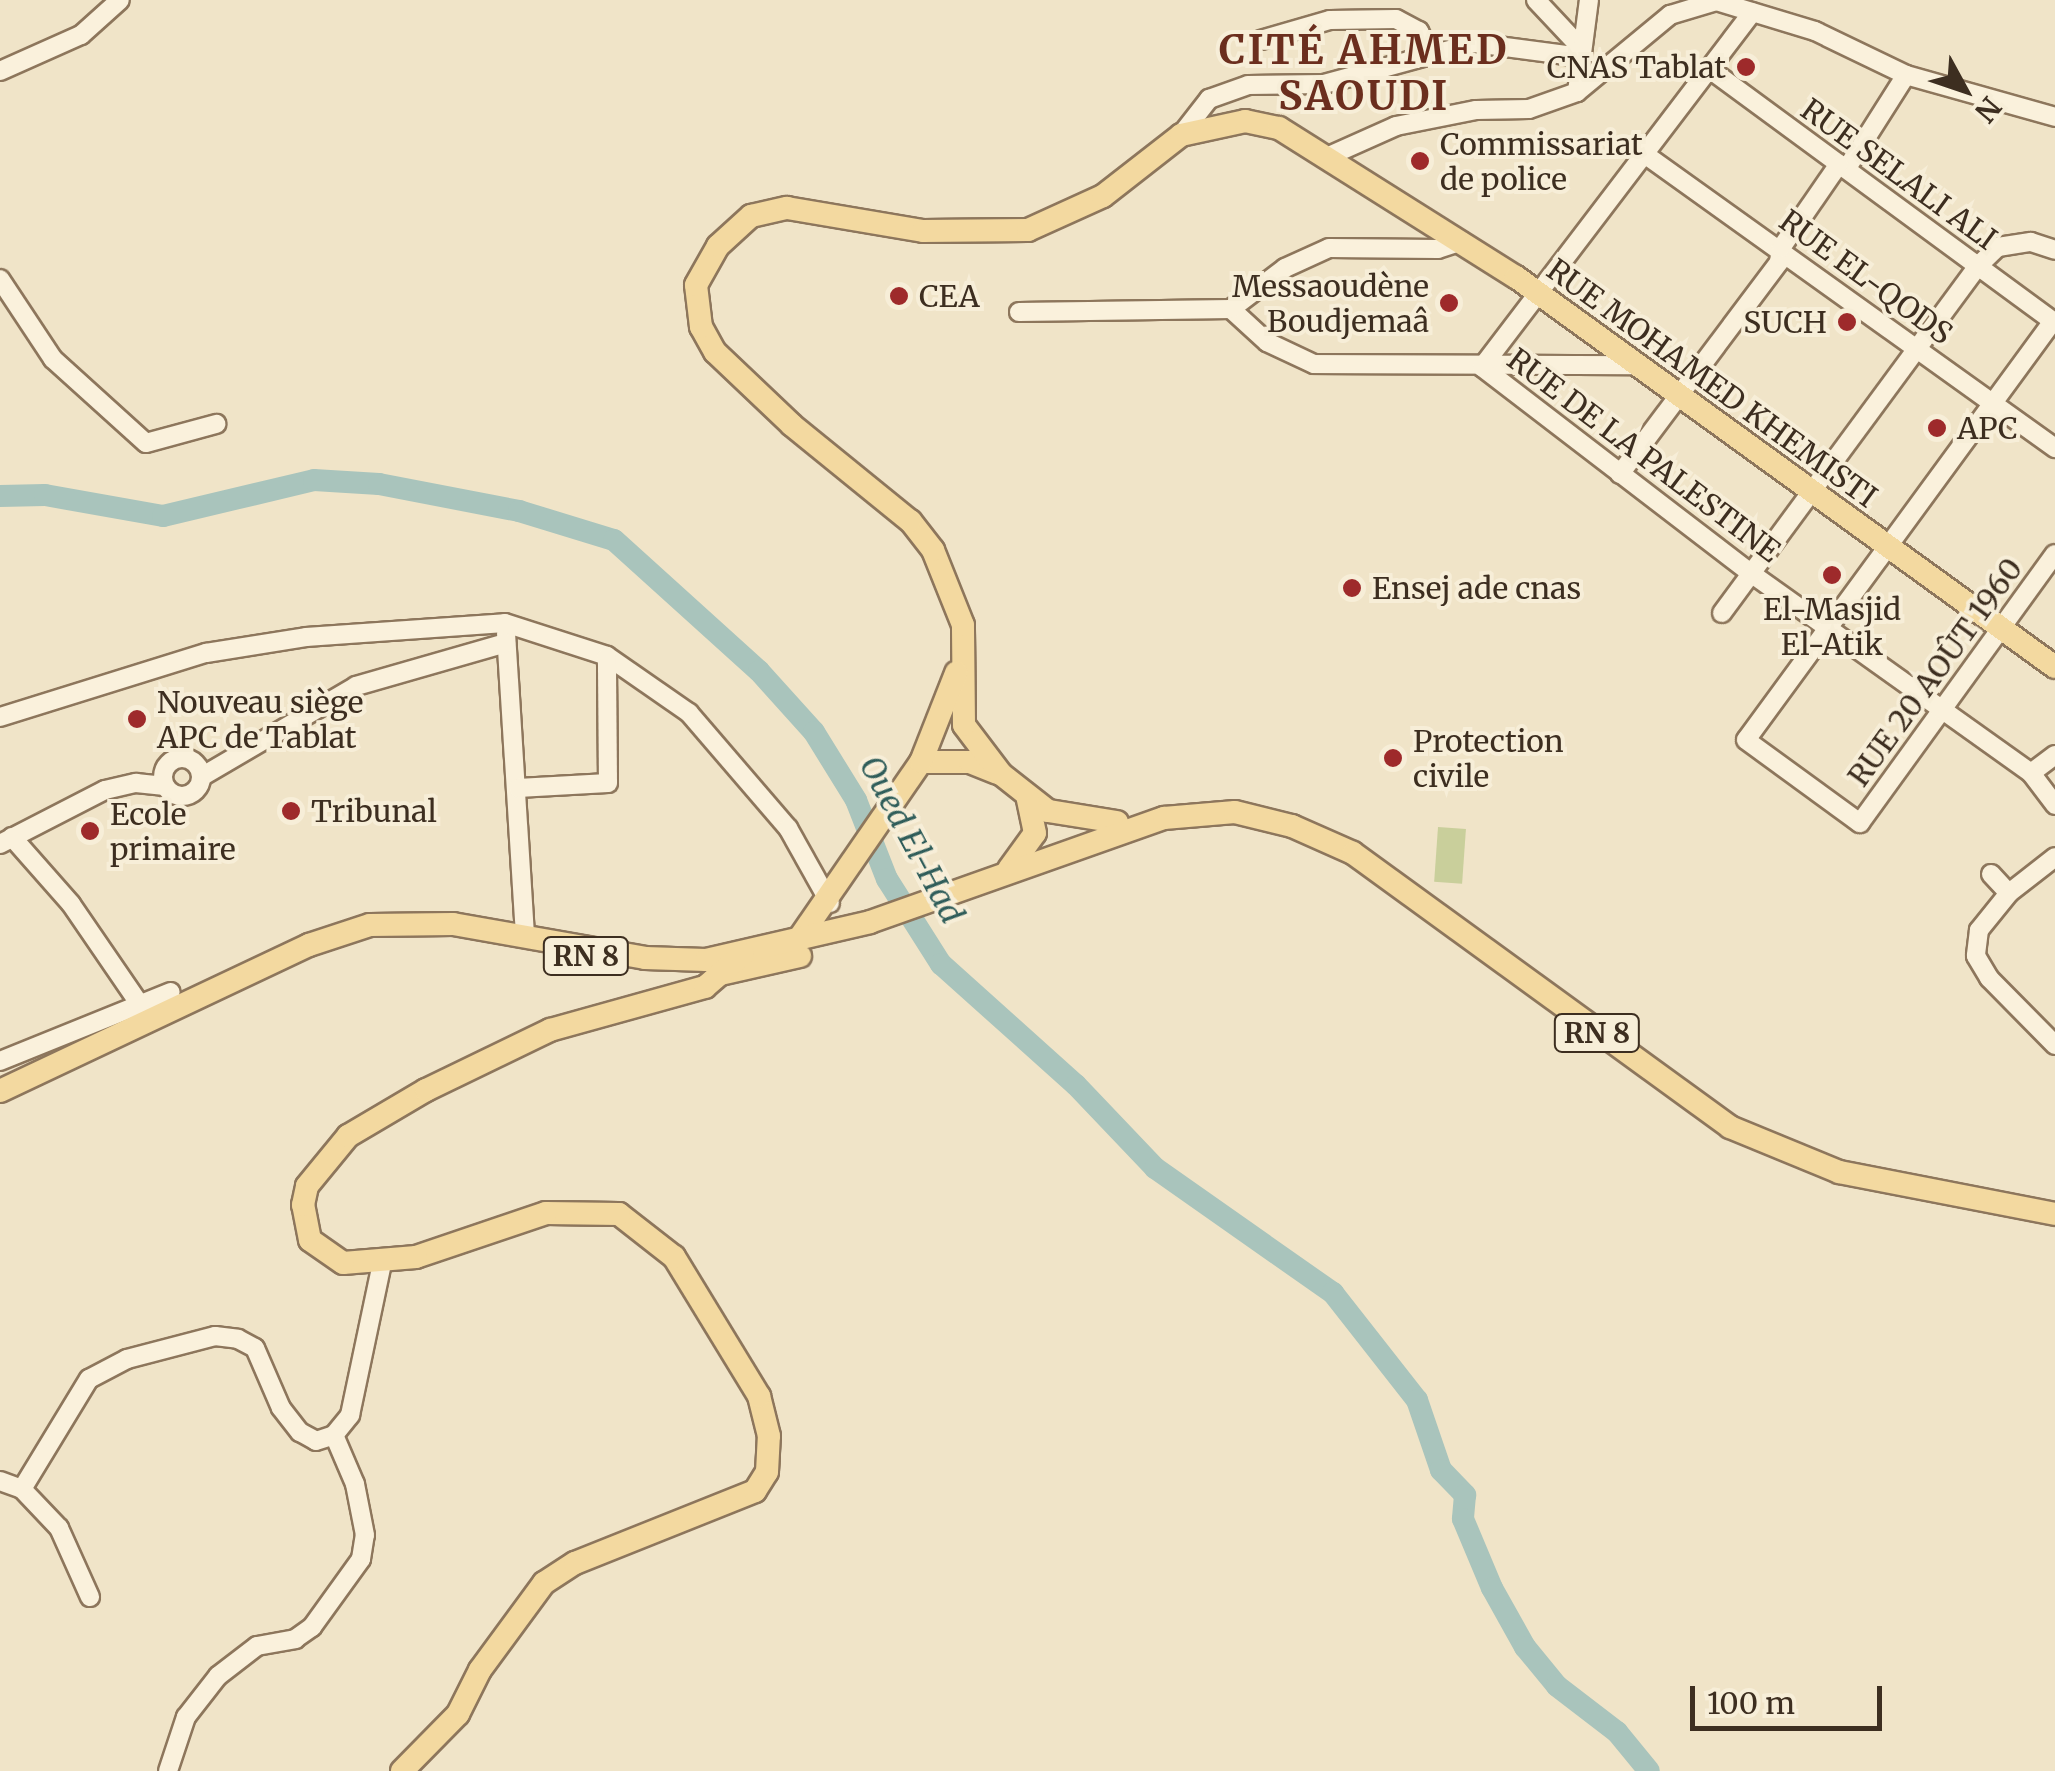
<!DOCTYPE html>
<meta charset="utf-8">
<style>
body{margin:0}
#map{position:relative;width:2055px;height:1771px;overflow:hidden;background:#f0e4c8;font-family:Merriweather,serif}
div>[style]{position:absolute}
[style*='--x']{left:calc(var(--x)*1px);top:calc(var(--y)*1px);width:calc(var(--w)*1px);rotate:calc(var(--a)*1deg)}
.green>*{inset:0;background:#c9cf9b;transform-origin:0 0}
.river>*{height:22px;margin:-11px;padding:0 11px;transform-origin:11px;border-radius:11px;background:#a9c4bc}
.roads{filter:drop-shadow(2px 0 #8d765c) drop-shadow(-2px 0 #8d765c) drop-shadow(0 2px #8d765c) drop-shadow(0 -2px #8d765c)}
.minor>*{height:18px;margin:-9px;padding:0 9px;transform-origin:9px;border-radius:9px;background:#faf1dc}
.minor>.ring{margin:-9px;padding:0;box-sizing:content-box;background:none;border:18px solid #faf1dc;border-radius:50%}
.major>*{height:22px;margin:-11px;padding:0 11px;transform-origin:11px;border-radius:11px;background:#f3d9a0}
.dots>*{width:28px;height:28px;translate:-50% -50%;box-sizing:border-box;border:5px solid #f7eed8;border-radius:50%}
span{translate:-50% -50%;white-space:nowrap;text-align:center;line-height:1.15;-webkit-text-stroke:8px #f7eed8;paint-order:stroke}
.shield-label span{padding:2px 8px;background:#f7eed8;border:2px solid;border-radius:8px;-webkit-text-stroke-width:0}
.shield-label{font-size:28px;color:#3d2e20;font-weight:700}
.poi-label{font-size:30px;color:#3d2e20}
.right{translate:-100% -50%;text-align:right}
.left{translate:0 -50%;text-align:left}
.street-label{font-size:30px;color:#3d2e20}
.water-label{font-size:32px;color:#2f5d5a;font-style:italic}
.district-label{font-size:40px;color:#6b2e1e;font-weight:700;letter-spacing:2.5px}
.north{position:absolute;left:1915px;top:40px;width:100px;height:100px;-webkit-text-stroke:8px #f7eed8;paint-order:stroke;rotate:130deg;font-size:28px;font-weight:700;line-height:40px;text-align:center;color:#3d2e20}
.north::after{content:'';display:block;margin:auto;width:35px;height:45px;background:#3d2e20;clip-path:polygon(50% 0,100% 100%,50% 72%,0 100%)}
.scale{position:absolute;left:1690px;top:1686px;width:192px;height:45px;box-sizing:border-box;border:5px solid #3d2e20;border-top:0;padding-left:12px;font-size:30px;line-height:35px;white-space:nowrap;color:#3d2e20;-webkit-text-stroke:8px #f7eed8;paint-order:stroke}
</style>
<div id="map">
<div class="green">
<i style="left:1438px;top:827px;width:28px;height:55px;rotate:4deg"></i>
</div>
<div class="river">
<i style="--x:0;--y:496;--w:45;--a:-1.3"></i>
<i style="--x:45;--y:495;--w:120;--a:10.1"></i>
<i style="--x:163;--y:516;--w:155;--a:-13.4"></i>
<i style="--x:314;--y:480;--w:65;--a:3.5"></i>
<i style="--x:379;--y:484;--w:143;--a:10.9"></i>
<i style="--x:519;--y:511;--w:99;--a:17"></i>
<i style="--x:614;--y:540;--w:195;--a:42.1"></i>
<i style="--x:759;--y:671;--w:82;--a:48"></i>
<i style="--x:814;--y:732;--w:80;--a:58.3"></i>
<i style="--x:856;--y:800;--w:85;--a:68.6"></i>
<i style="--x:887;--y:879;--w:101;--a:57.6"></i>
<i style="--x:941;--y:964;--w:181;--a:41.9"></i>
<i style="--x:1076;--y:1085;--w:115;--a:46.4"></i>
<i style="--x:1155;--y:1168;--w:218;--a:35.1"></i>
<i style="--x:1333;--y:1293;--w:136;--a:51.9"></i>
<i style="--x:1417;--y:1400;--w:74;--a:71.1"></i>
<i style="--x:1441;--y:1470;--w:35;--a:46"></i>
<i style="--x:1465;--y:1495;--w:24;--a:95"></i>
<i style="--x:1463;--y:1519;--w:75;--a:67.2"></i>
<i style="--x:1492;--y:1588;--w:68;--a:60.8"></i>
<i style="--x:1525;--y:1647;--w:50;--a:50.6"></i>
<i style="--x:1557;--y:1686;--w:76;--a:37.5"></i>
<i style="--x:1617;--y:1732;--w:50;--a:50.6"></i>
</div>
<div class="roads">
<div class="minor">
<i style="--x:1536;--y:0;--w:67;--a:46.8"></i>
<i style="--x:1261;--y:40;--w:72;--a:-16.2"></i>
<i style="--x:1330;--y:20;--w:66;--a:-0.9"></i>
<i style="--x:1396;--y:19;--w:26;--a:28"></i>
<i style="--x:1419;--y:31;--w:26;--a:65"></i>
<i style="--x:1711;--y:70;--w:427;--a:36.3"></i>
<i style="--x:0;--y:71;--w:89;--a:-24"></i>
<i style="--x:81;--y:35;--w:52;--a:-41.9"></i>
<i style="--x:1577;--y:92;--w:93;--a:-82.6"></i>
<i style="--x:1181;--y:135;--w:46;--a:-52.1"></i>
<i style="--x:1209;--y:99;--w:41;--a:-19.7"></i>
<i style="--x:1248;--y:85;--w:76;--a:-0.8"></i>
<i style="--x:1324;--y:84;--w:156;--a:-15.2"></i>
<i style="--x:1475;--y:43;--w:107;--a:7.5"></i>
<i style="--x:1643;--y:153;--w:507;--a:35.6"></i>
<i style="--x:1329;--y:156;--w:73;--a:-24.1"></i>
<i style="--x:1396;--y:126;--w:82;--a:-11.3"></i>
<i style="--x:1476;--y:110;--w:53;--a:-1.1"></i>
<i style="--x:1529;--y:109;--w:51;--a:-19.5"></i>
<i style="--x:1577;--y:92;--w:121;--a:-39.6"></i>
<i style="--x:1670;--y:15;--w:48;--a:-16.9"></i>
<i style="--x:1716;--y:1;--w:103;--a:16.9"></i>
<i style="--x:1815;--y:31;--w:101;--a:25.8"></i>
<i style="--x:1906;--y:75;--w:155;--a:15.7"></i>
<i style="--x:1847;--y:168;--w:110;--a:-57.6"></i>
<i style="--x:0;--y:279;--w:96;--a:56.5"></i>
<i style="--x:53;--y:359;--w:125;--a:42.1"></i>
<i style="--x:146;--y:443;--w:73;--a:-15.2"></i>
<i style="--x:1231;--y:309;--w:49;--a:42.5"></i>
<i style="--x:1267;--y:342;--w:52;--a:25.1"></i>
<i style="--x:1314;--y:364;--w:319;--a:0.2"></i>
<i style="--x:1019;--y:312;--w:212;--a:-0.8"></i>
<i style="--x:1231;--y:309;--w:68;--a:-37.2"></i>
<i style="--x:1285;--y:268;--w:48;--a:-24.4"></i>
<i style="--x:1329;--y:248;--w:109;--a:0.5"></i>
<i style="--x:1438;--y:249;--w:25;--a:-18"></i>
<i style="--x:2053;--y:321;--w:519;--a:126.23"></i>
<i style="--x:1746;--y:740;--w:141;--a:36.1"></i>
<i style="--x:1860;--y:823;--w:332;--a:-54.1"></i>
<i style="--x:1482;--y:367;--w:340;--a:37.5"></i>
<i style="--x:1752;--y:574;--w:343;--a:35.5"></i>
<i style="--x:2031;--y:773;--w:40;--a:53"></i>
<i style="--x:1482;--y:367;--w:446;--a:-52.7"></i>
<i style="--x:1620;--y:474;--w:265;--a:-53.1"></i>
<i style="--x:1779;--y:262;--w:14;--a:-82"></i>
<i style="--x:1781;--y:248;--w:102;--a:-55.4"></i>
<i style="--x:1722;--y:613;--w:431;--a:-53.6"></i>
<i style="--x:1978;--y:266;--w:28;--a:-44"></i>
<i style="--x:1998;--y:247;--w:33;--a:-9"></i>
<i style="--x:2031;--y:242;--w:25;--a:18"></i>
<i style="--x:506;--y:633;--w:302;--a:86.4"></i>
<i style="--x:0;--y:717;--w:216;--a:-17.3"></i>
<i style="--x:206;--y:653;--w:101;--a:-9.1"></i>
<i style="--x:306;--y:637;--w:199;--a:-4"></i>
<i style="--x:505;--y:623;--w:107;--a:17.9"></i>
<i style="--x:607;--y:656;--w:100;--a:34.8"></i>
<i style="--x:689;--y:713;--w:152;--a:49.3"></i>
<i style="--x:788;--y:828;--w:86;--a:60.8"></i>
<i class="ring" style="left:163px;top:758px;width:20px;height:20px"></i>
<i style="--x:2031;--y:773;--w:30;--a:-37"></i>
<i style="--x:201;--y:777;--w:180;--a:-30.4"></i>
<i style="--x:356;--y:686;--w:156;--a:-16"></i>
<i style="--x:518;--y:788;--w:90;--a:-3.2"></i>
<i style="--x:608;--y:783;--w:127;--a:-90.5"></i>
<i style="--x:12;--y:837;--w:89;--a:48.6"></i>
<i style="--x:71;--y:904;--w:142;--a:55.6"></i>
<i style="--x:0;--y:844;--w:118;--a:-27.2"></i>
<i style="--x:105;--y:790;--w:32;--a:-13"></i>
<i style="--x:136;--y:783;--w:29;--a:6"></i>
<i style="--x:1991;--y:874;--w:26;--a:47"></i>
<i style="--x:2009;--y:893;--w:58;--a:-38"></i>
<i style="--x:2009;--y:893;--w:48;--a:129"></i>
<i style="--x:1979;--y:930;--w:26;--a:97"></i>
<i style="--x:1976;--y:956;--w:26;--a:59"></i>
<i style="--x:1989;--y:978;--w:94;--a:45.4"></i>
<i style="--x:0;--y:1061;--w:184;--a:-22"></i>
<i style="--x:0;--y:1481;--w:23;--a:20"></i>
<i style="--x:90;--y:1597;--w:76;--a:-114.2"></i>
<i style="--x:59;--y:1528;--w:54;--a:-133.5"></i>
<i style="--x:22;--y:1489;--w:129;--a:-58.7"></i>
<i style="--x:89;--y:1379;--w:43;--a:-27.8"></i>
<i style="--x:127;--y:1359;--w:91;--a:-14.6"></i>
<i style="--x:215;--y:1336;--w:23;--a:7"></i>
<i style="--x:238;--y:1339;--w:19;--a:28"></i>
<i style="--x:255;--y:1348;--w:65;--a:66.6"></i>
<i style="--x:281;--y:1408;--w:31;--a:52"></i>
<i style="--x:300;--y:1432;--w:18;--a:29"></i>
<i style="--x:316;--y:1441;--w:19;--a:-18"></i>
<i style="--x:334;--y:1435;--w:26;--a:-51"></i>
<i style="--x:350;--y:1415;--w:155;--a:-78.1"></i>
<i style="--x:168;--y:1771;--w:57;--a:-71.6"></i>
<i style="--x:186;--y:1717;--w:52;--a:-52"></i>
<i style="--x:218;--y:1676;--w:49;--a:-37.6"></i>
<i style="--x:257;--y:1646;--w:39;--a:-10"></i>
<i style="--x:295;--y:1639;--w:21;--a:-35"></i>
<i style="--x:312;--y:1627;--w:84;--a:-54.2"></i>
<i style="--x:361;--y:1559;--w:24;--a:-81"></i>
<i style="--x:365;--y:1535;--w:52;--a:-101.1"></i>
<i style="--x:355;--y:1484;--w:53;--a:-113.2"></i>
</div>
<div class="major">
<i style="--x:921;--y:762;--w:49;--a:0"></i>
<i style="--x:970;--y:762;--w:29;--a:22"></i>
<i style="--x:1117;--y:822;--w:70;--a:-170.9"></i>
<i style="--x:1048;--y:811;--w:60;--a:-141.8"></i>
<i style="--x:1001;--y:774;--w:61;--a:-127.1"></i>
<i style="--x:964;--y:725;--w:100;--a:-90.6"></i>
<i style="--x:963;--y:625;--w:81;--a:-111.8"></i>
<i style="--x:933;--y:550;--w:37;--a:-128"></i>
<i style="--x:910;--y:521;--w:152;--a:-140.9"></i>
<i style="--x:792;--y:425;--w:106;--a:-136.5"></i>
<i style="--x:715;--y:352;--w:29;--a:-119"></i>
<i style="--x:701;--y:327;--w:42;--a:-96.8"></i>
<i style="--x:696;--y:285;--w:45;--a:-60.6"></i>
<i style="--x:718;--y:246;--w:45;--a:-42.3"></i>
<i style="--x:751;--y:216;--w:37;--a:-13"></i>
<i style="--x:787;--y:208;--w:138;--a:9.6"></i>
<i style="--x:923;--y:231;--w:105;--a:-0.5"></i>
<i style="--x:1028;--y:230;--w:82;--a:-24.4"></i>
<i style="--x:1103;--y:196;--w:99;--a:-38"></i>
<i style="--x:1181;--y:135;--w:66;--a:-12.3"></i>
<i style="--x:1245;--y:121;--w:35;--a:12"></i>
<i style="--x:1279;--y:128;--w:280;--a:32.2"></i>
<i style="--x:1516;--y:277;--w:665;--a:35.89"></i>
<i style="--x:1009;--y:869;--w:44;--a:-54.2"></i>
<i style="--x:1035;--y:833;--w:35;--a:-102"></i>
<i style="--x:798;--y:940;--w:216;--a:-55.4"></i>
<i style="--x:921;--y:762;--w:96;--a:-68.5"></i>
<i style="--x:720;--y:974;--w:82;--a:-12.7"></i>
<i style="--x:0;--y:1091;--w:342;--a:-25.3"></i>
<i style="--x:309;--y:945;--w:64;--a:-18.2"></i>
<i style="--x:370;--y:925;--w:83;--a:-0.7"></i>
<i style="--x:453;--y:924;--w:195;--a:10"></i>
<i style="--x:645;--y:958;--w:61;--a:1.9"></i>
<i style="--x:706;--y:960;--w:168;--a:-13"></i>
<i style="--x:870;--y:922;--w:312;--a:-19.5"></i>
<i style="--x:1164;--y:818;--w:71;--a:-4.8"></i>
<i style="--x:1235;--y:812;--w:59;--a:13.8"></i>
<i style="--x:1292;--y:826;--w:67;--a:23.9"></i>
<i style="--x:1353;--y:853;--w:466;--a:36"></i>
<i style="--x:1730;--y:1127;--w:118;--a:22.4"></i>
<i style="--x:1839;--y:1172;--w:220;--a:11"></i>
<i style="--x:402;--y:1771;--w:80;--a:-45.5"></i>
<i style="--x:458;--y:1714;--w:49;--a:-63.4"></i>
<i style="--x:480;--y:1670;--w:108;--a:-53.7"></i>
<i style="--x:544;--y:1583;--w:37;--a:-33"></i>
<i style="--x:575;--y:1563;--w:194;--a:-21.8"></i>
<i style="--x:755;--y:1491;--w:22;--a:-58"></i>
<i style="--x:767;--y:1472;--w:36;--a:-87"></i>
<i style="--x:769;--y:1436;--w:41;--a:-104"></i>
<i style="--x:759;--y:1396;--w:163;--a:-121.4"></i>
<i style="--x:674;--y:1257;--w:70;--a:-142"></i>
<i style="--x:619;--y:1214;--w:73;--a:-179.2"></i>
<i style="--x:546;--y:1213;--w:137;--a:161.3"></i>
<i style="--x:416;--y:1257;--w:73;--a:175.3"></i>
<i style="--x:343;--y:1263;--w:40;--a:-145.1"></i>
<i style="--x:310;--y:1240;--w:36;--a:-101"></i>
<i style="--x:303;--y:1205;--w:19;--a:-78"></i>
<i style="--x:307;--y:1186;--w:65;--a:-50.6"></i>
<i style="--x:348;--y:1136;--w:91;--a:-30.5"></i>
<i style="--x:426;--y:1090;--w:138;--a:-25.8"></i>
<i style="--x:550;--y:1030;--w:161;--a:-15.5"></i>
<i style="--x:705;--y:987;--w:50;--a:-41"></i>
</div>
</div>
<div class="dots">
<i style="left:1746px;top:67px;background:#9e2a2b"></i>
<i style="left:1420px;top:161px;background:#9e2a2b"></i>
<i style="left:899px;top:296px;background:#9e2a2b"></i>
<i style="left:1449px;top:303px;background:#9e2a2b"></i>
<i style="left:1847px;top:322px;background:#9e2a2b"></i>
<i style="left:1937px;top:428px;background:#9e2a2b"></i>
<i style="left:1832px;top:575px;background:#9e2a2b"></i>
<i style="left:1352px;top:588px;background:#9e2a2b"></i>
<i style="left:137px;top:719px;background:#9e2a2b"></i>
<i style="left:1393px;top:758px;background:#9e2a2b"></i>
<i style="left:291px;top:811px;background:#9e2a2b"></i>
<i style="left:90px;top:831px;background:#9e2a2b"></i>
</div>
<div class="shield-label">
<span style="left:586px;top:956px">RN 8</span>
<span style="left:1597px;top:1033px">RN 8</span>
</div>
<div class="poi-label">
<span class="right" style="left:1726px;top:67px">CNAS Tablat</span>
<span class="left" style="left:1440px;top:161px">Commissariat<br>de police</span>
<span class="right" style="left:1429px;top:303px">Messaoudène<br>Boudjemaâ</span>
<span class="left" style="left:919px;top:296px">CEA</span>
<span class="right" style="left:1827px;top:322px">SUCH</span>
<span class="left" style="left:1957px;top:428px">APC</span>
<span class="left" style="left:1372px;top:588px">Ensej ade cnas</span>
<span style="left:1832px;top:626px">El-Masjid<br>El-Atik</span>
<span class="left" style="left:157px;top:719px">Nouveau siège<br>APC de Tablat</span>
<span class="left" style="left:1413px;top:758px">Protection<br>civile</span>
<span class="left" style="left:311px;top:811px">Tribunal</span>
<span class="left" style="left:110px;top:831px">Ecole<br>primaire</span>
</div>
<div class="street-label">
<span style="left:1899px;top:174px;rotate:36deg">RUE SELALI ALI</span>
<span style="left:1866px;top:277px;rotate:36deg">RUE EL-QODS</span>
<span style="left:1712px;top:383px;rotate:36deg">RUE MOHAMED KHEMISTI</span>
<span style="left:1644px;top:455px;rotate:37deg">RUE DE LA PALESTINE</span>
<span style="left:1935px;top:672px;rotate:-54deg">RUE 20 AOÛT 1960</span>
</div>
<div class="water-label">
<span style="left:911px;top:840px;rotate:62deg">Oued El-Had</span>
</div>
<div class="district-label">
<span style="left:1364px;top:73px">CITÉ AHMED<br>SAOUDI</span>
</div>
<div class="north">N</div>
<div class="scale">100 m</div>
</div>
